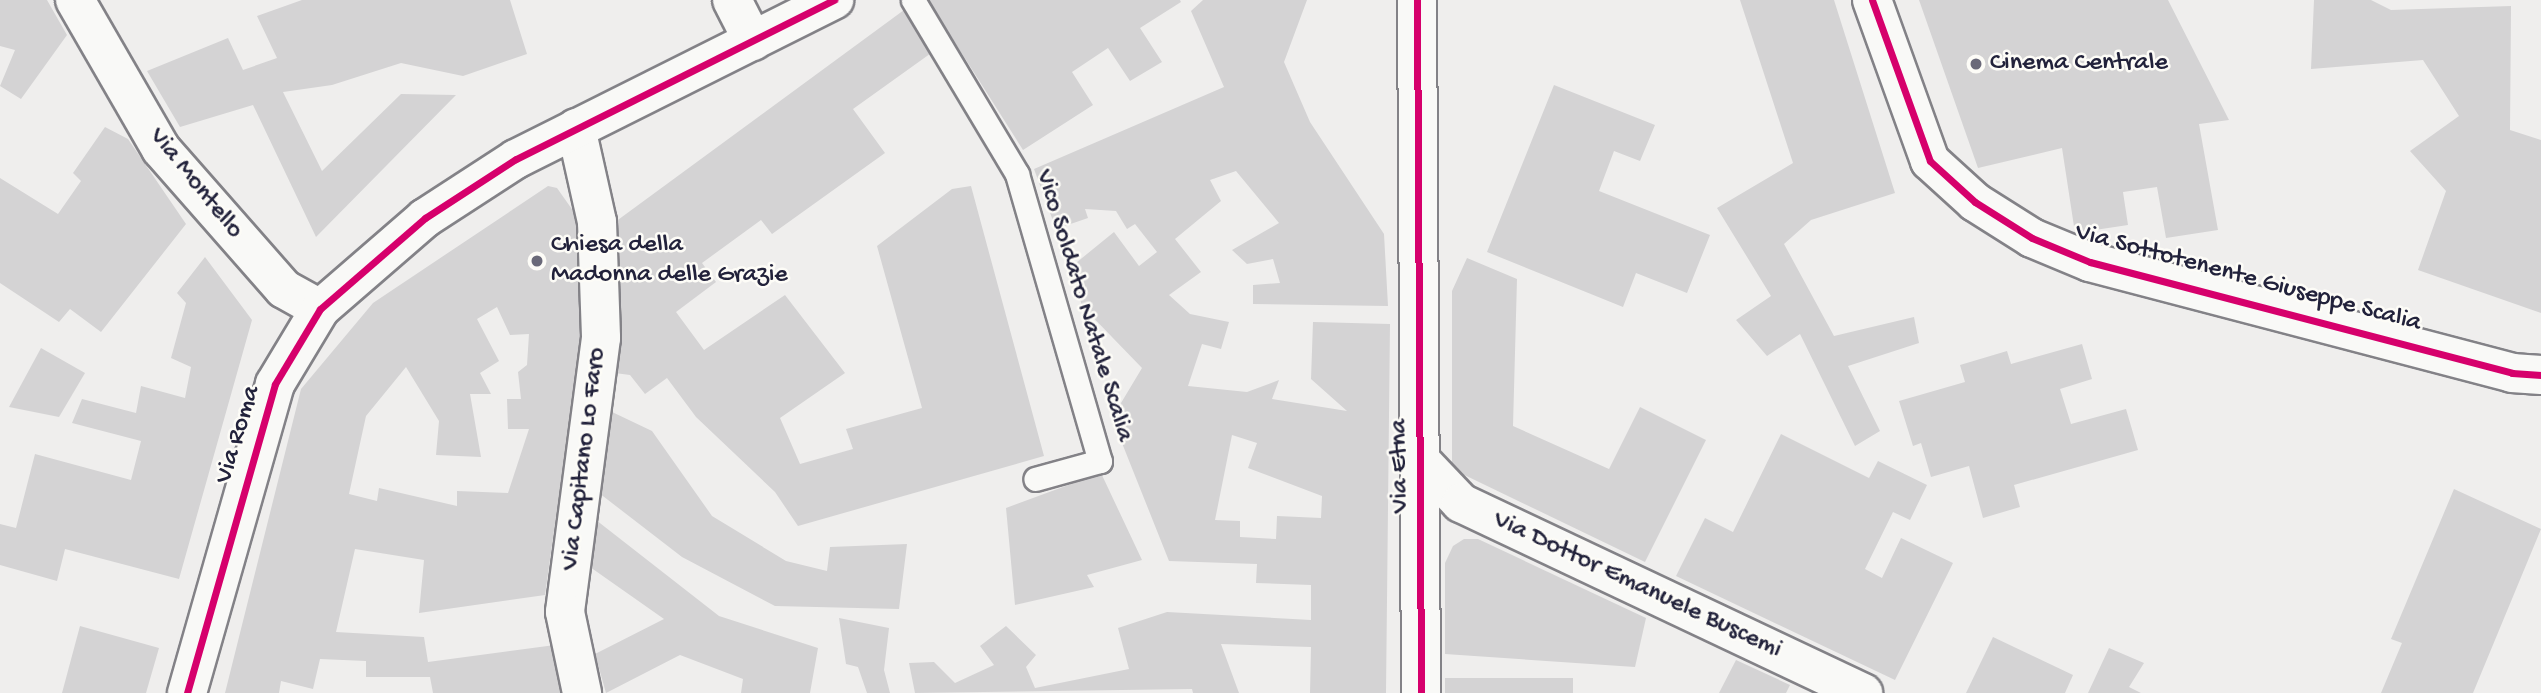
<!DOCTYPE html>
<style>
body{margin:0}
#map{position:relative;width:2541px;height:693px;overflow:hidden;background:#efeeed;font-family:"Gochi Hand",sans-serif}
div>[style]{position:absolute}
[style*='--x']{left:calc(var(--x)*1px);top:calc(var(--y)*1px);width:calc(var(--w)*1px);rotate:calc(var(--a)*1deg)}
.building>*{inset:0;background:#d4d3d4;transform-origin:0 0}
.roads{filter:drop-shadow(2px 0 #838287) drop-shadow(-2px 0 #838287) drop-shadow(0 2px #838287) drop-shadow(0 -2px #838287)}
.lane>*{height:23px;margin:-11.5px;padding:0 11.5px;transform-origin:11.5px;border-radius:11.5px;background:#f9f9f7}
.street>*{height:38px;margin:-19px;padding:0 19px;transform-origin:19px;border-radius:19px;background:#f9f9f7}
.secondary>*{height:38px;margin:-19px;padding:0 19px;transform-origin:19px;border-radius:19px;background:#f9f9f7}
.cycleway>*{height:7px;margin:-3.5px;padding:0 3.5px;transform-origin:3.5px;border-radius:3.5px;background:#d6006c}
.dots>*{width:19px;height:19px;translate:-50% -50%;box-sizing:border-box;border:4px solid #fdfcf7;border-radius:50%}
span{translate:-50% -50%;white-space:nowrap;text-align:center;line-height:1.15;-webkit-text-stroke:5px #fdfcf7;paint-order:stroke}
.poi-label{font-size:26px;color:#22223b}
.left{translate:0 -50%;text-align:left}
.street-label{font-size:26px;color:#22223b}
</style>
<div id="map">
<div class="building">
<i style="clip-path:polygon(0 0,47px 0,67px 35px,21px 99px,0 86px,15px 50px,0 46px)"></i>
<i style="clip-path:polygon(302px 0,510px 0,527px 54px,463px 76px,401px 63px,332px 85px,283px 92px,322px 171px,401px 94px,456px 95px,316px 237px,253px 105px,180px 127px,147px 71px,228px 38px,243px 70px,277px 58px,257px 16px)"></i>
<i style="clip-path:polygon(928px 0,1180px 0,1181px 2px,1140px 28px,1162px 62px,1130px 81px,1108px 48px,1072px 72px,1093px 105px,1023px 150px)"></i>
<i style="clip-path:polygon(evenodd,1203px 0,1307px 0,1284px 62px,1310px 122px,1384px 234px,1388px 306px,1253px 304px,1253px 285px,1280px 283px,1273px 259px,1247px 264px,1232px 250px,1279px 223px,1236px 171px,1210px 180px,1221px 201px,1175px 239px,1201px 272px,1169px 295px,1190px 314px,1229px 322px,1221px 349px,1202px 344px,1188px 386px,1247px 392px,1279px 380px,1272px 399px,1347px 411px,1311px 379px,1313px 322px,1390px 324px,1386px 693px,1310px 693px,1311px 647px,1221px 644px,1239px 693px,1193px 693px,1192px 689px,915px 693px,909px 663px,934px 662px,955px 683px,994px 665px,980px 646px,1006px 626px,1036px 655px,1026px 667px,1035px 688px,1129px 669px,1118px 628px,1167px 612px,1311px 620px,1311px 585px,1256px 583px,1257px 564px,1169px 561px,1112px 418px,1142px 368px,1082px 306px,1071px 267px,1114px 232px,1139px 266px,1157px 252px,1135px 224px,1127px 229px,1116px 211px,1085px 209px,1088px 218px,1056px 229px,1034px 169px,1224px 87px,1191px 11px,1203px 0,1232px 435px,1257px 443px,1248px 468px,1322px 496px,1321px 518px,1277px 516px,1276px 539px,1240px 537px,1240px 521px,1215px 520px,1232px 435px)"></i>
<i style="clip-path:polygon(1740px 0,1834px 0,1895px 193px,1811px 220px,1784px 244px,1834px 336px,1914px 317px,1919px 343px,1848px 366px,1880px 431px,1855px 446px,1800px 334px,1767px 356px,1736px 320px,1771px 296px,1717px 208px,1793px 163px)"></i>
<i style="clip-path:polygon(1919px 0,2168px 0,2229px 120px,2199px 124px,2218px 230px,2166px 238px,2157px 187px,2123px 192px,2128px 225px,2075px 233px,2062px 148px,1978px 168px)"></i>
<i style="clip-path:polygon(2314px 0,2371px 0,2391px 10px,2511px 6px,2510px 130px,2541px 140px,2541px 313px,2418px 270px,2446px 191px,2410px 151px,2459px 116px,2423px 60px,2311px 69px)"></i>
<i style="clip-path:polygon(904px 10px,934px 51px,853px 109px,885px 153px,772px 234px,761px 220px,702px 263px,716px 282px,676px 312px,704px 350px,785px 295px,845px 373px,780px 418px,800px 464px,853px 449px,846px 429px,922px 408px,877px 246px,952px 189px,971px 186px,1044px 456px,798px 526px,775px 492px,696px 417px,667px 378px,645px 394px,630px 375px,615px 373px,611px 225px)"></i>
<i style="clip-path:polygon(1554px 85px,1655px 125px,1640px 161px,1614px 151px,1599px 191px,1710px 235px,1687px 293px,1636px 273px,1623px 307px,1487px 252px)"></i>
<i style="clip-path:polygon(105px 127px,128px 139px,186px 224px,101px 332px,70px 309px,59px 322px,0 283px,0 178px,58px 214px,81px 181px,73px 173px)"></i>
<i style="clip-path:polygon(evenodd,548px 186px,557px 188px,581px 222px,588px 288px,545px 595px,419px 613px,424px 560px,355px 549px,336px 632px,424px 637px,428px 662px,555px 645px,564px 693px,433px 693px,430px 677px,366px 677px,366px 661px,320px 659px,313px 689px,281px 681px,279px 693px,225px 693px,301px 389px,373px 303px,548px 186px,497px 307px,510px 335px,529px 334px,527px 365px,518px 372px,521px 399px,507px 399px,508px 429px,529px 429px,508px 493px,457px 491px,457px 506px,379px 488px,377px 501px,349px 494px,366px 416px,406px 367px,439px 421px,436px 455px,481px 457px,470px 394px,491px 394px,480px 373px,499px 361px,477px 319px,497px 307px)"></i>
<i style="clip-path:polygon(205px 257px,252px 320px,179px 579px,65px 549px,57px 581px,0 565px,0 524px,16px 528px,35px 454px,131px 480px,141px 441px,72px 423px,82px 399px,136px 413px,141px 386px,185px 398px,191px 367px,171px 358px,186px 303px,177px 293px)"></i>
<i style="clip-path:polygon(1467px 258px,1517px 279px,1513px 426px,1609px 469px,1640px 407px,1706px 440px,1645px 562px,1452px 469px,1452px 291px)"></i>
<i style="clip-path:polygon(2082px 344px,2092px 379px,2060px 389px,2071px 424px,2126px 409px,2138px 450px,2014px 485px,2020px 507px,1983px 518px,1969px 466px,1931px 477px,1921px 443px,1913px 446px,1899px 401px,1965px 382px,1960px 365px,2007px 351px,2011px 364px)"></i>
<i style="clip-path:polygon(41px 348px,85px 373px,59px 417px,9px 407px)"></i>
<i style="clip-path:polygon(610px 411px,652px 431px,712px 516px,786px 561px,827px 571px,830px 547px,907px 544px,899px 609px,775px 606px,682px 557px,599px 493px)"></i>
<i style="clip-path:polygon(1781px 434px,1869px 478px,1878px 461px,1927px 485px,1910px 520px,1893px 512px,1865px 569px,1882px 578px,1901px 538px,1953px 563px,1895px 680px,1676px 576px,1705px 518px,1733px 532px)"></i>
<i style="clip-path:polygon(1101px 473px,1142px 560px,1087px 575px,1094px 587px,1015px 605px,1006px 508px)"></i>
<i style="clip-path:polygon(2454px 489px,2541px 529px,2473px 693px,2381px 693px,2402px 643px,2391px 639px)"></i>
<i style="clip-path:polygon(596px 520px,719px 616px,818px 648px,810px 693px,741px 693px,743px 679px,680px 655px,606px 693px,595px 654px,664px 619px,590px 567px)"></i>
<i style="clip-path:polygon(1464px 539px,1478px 539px,1646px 618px,1635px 667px,1445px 654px,1445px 563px,1453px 546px)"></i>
<i style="clip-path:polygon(839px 618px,889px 628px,884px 670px,890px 693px,867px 693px,858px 667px,846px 664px)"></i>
<i style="clip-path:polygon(80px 626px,159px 648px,146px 693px,62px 693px)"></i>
<i style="clip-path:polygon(1993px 637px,2073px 675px,2065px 693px,1966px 693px)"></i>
<i style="clip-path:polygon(2109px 648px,2144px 663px,2129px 687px,2141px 693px,2088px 693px)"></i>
<i style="clip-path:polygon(1736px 660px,1790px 685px,1786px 693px,1719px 693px)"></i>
<i style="left:1445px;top:678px;width:128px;height:15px"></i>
</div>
<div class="roads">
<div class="lane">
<i style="--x:913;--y:0;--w:203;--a:59.1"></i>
<i style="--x:1017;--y:174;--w:299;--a:73.9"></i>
<i style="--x:1100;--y:461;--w:67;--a:164.5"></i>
</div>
<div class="street">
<i style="--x:732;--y:0;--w:46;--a:62.9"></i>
<i style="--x:1872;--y:0;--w:171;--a:70.2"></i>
<i style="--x:1930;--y:161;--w:61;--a:42.3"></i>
<i style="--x:1975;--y:202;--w:67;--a:32.3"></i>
<i style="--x:2032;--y:238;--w:63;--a:22.5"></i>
<i style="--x:2090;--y:262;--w:436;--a:14.7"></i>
<i style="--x:2512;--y:373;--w:29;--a:4"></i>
<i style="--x:576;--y:128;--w:96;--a:77.4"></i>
<i style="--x:597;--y:222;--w:116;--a:88"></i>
<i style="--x:601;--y:338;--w:276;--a:97.5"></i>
<i style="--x:565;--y:612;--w:83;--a:78.1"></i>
<i style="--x:1423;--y:463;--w:55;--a:46.5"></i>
<i style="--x:1461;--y:503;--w:445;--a:25.3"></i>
</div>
<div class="secondary">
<i style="--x:75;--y:0;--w:172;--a:60"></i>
<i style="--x:161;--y:149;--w:186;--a:48.7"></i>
<i style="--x:284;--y:289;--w:41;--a:29.1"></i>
<i style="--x:1417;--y:0;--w:693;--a:89.67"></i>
<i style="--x:187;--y:693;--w:321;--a:-74.1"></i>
<i style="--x:275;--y:384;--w:87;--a:-59"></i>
<i style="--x:320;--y:309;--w:139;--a:-40.9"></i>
<i style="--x:425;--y:218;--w:108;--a:-33"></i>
<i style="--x:516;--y:159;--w:356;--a:-26.6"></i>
</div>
</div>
<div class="cycleway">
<i style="--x:1417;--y:0;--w:693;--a:89.67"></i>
<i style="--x:1872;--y:0;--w:171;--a:70.2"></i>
<i style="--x:1930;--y:161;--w:61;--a:42.3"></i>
<i style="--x:1975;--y:202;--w:67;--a:32.3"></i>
<i style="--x:2032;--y:238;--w:63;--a:22.5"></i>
<i style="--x:2090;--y:262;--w:436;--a:14.7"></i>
<i style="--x:2512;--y:373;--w:29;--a:4"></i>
<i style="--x:187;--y:693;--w:321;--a:-74.1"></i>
<i style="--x:275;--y:384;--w:87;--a:-59"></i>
<i style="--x:320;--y:309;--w:139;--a:-40.9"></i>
<i style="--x:425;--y:218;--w:108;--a:-33"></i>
<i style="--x:516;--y:159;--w:356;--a:-26.6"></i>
</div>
<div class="dots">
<i style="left:1976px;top:64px;background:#6a6979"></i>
<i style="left:537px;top:261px;background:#6a6979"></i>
</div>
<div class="poi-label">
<span class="left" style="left:1990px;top:64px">Cinema Centrale</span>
<span class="left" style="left:551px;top:261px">Chiesa della<br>Madonna delle Grazie</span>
</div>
<div class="street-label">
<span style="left:195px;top:184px;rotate:51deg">Via Montello</span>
<span style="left:2248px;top:279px;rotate:15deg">Via Sottotenente Giuseppe Scalia</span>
<span style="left:1083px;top:306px;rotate:73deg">Vico Soldato Natale Scalia</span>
<span style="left:239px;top:435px;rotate:-73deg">Via Roma</span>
<span style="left:585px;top:459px;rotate:-83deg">Via Capitano Lo Faro</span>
<span style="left:1401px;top:466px;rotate:-91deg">Via Etna</span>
<span style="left:1637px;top:586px;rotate:25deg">Via Dottor Emanuele Buscemi</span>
</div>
</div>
